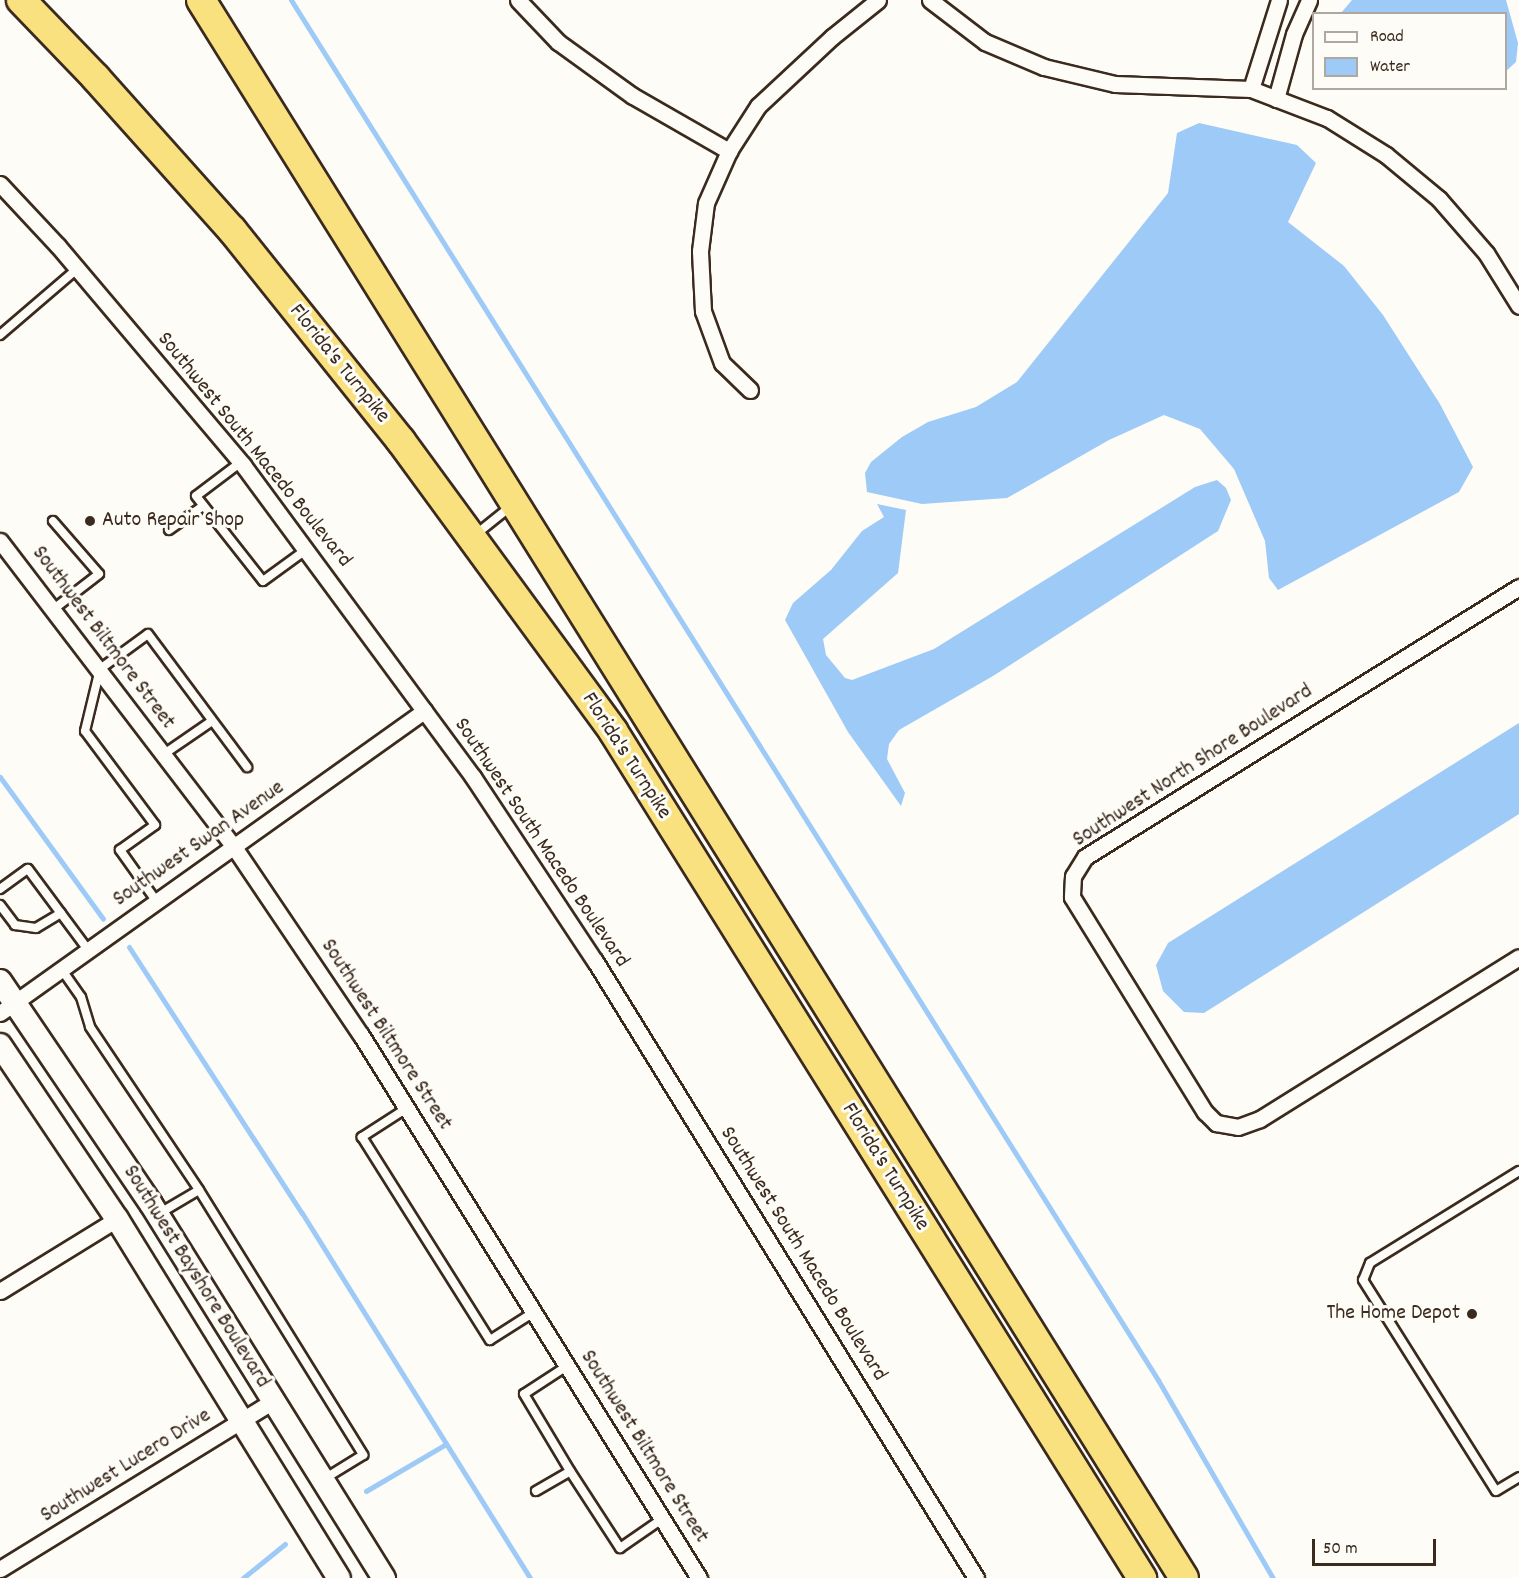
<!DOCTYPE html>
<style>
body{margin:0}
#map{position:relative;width:1519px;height:1578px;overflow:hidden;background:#fdfcf7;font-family:Dekko,sans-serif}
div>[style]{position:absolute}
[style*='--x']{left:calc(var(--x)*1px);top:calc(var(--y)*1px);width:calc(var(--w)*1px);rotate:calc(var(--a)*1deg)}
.water>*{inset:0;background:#9dcaf7}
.stream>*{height:5px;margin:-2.5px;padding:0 2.5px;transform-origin:2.5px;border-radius:2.5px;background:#9dcaf7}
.roads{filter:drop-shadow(2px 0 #3b2a1e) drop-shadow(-2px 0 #3b2a1e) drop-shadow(0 2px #3b2a1e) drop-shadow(0 -2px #3b2a1e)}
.lane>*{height:8px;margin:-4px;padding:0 4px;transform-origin:4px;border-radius:4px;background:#fdfcf7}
.street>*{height:15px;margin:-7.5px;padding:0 7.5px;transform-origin:7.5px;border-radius:7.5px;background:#fdfcf7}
.secondary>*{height:22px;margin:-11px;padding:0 11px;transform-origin:11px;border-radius:11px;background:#fdfcf7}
.highway>*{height:28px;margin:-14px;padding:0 14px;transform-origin:14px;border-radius:14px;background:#fae180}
.dots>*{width:16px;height:16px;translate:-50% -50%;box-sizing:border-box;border:3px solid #fdfcf7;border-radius:50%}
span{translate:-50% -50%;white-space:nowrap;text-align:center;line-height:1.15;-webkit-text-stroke:6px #fdfcf7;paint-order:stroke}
.street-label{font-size:22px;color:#3b2a1e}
.poi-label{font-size:22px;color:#3b2a1e}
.left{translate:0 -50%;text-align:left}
.right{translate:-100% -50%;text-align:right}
.legend{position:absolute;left:1312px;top:12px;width:195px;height:78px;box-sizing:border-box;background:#fdfcf7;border:2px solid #afa8a0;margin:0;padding:8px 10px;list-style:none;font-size:18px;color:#3b2a1e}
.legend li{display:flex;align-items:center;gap:12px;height:30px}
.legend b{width:30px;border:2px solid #afa8a0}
.scale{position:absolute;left:1312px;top:1539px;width:124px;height:27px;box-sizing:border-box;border:3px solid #3b2a1e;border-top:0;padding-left:8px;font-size:18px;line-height:21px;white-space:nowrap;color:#3b2a1e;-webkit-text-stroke:4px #fdfcf7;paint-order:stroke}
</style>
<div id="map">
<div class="water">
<i style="clip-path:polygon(1352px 0,1506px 0,1518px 43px,1516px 62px,1506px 71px,1506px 14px,1341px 13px)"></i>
<i style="clip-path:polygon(1199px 123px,1297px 145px,1316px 163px,1288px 222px,1344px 266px,1383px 315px,1440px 404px,1473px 467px,1459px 492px,1278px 590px,1269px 578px,1265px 541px,1234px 469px,1200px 429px,1164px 415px,1109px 440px,1007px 498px,922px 504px,867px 492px,865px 473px,871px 462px,902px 437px,928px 422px,976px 407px,1017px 382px,1168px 193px,1177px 133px)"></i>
<i style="clip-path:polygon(1217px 480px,1226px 488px,1231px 500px,1218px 531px,993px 676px,899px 730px,889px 744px,887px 759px,905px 793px,901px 806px,848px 732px,785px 620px,793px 603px,831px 570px,862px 531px,884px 517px,877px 504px,906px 510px,898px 573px,823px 639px,826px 655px,845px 678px,852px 680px,934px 649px,1195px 487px)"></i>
<i style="clip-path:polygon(1519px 723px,1519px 814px,1204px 1013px,1184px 1012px,1163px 991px,1156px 965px,1168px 943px)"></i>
</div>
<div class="stream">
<i style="--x:291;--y:0;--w:1630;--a:57.86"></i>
<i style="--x:1158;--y:1380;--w:229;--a:59.9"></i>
<i style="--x:0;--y:777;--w:175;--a:54"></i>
<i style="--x:129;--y:947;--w:317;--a:57"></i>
<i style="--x:302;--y:1213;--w:430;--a:58"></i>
<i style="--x:366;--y:1491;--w:93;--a:-30.4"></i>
<i style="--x:243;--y:1578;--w:54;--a:-39"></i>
</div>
<div class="roads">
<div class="lane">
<i style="--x:0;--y:335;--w:101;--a:-40.6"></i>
<i style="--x:241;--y:462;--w:56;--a:142.9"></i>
<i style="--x:196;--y:496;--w:108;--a:51.8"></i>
<i style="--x:263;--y:581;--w:54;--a:-36"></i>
<i style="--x:53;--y:521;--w:70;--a:49"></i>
<i style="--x:99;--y:574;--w:56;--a:142.3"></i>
<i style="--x:169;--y:530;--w:42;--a:-35.2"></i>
<i style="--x:475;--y:535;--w:45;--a:-38.7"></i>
<i style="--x:164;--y:754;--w:58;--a:-34.5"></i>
<i style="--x:0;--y:889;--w:34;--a:-36"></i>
<i style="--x:28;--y:869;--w:102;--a:53.4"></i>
<i style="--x:157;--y:902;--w:64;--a:-125.4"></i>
<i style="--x:120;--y:850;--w:43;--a:-35.5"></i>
<i style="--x:155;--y:825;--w:117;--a:-126.7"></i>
<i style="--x:85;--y:731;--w:64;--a:-76.4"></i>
<i style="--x:100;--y:669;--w:59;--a:-36.1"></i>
<i style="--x:148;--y:634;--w:166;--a:53.3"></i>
<i style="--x:0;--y:905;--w:25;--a:53"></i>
<i style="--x:15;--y:925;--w:21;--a:8"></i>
<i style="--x:36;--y:928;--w:29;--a:-31"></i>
<i style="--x:62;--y:970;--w:33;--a:55"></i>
<i style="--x:81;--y:997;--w:31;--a:73"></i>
<i style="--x:90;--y:1027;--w:196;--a:56.2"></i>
<i style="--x:407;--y:1108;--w:54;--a:147.2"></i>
<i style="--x:362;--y:1137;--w:240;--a:57.8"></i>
<i style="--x:490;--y:1340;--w:52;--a:-32.5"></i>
<i style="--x:1519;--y:1171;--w:175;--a:148.3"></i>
<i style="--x:1370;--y:1263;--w:18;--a:112"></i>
<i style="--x:1363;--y:1280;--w:249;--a:57.8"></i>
<i style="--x:1496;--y:1491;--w:27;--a:-31"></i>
<i style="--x:160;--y:1213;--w:45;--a:-30.5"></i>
<i style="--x:199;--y:1190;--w:312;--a:58.2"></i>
<i style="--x:363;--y:1455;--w:46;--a:148.4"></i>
<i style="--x:567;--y:1366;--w:51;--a:146.9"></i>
<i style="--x:524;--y:1394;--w:90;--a:59.1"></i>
<i style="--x:570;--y:1471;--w:92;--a:57"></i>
<i style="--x:620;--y:1548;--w:51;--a:-34.6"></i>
<i style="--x:536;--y:1491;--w:39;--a:-30"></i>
</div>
<div class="street">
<i style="--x:518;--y:0;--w:58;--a:46.4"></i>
<i style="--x:558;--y:42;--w:92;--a:35.8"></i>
<i style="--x:633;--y:96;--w:111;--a:29.8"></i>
<i style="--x:930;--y:0;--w:69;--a:37.4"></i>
<i style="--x:985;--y:42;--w:64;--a:23"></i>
<i style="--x:1044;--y:67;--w:73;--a:13.5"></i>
<i style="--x:1115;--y:84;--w:136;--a:2.1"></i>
<i style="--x:1251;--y:89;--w:81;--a:20.9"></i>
<i style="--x:1327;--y:118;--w:70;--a:32.1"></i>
<i style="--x:1386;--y:155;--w:69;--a:39.7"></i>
<i style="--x:1439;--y:199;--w:72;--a:49"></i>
<i style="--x:1486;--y:253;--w:62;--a:58.1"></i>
<i style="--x:1251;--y:89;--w:93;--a:-72.5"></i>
<i style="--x:1276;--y:99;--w:67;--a:-74.5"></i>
<i style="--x:1294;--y:34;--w:37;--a:-66"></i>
<i style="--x:0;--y:184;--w:85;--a:46.9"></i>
<i style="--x:58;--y:246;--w:287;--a:49.8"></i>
<i style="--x:243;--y:465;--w:388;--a:53.6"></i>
<i style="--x:473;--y:777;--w:221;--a:56.5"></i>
<i style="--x:595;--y:961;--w:725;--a:58.3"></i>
<i style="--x:750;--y:390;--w:39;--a:-136"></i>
<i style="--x:722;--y:363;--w:55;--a:-110.1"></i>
<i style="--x:703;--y:311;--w:60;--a:-92.9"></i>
<i style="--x:700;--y:251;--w:48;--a:-82.9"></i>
<i style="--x:706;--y:203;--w:57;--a:-66.1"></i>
<i style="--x:729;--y:151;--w:54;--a:-57.2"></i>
<i style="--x:758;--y:106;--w:101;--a:-43"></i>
<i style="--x:832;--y:37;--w:59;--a:-38.8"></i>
<i style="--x:0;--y:541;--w:385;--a:52.6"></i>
<i style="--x:234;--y:847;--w:227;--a:56"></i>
<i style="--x:361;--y:1035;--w:640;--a:58.1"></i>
<i style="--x:1519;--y:587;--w:511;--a:148.11"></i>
<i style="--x:1085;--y:857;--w:22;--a:122"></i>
<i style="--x:1073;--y:876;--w:21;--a:93"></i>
<i style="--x:1072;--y:897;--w:253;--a:58.3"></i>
<i style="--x:1205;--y:1112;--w:16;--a:45"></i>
<i style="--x:1216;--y:1123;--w:22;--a:10"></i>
<i style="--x:1238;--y:1127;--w:23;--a:-20"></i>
<i style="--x:1260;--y:1119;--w:305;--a:-32"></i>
<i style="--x:0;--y:1013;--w:521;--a:-35.46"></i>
<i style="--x:0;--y:1291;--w:137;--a:-31.6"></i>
<i style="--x:0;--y:1569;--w:323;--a:-31.6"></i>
</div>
<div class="secondary">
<i style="--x:0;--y:981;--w:269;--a:55.9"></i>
<i style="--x:151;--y:1204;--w:441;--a:58.1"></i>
<i style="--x:0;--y:1045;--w:210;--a:56.1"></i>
<i style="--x:117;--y:1219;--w:422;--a:58.3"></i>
</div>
<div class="highway">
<i style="--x:21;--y:0;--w:108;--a:46.1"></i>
<i style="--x:96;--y:78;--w:204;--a:48.2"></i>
<i style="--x:232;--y:230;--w:270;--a:51.3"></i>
<i style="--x:401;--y:441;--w:359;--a:53.8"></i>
<i style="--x:613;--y:731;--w:999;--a:58.01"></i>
<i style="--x:201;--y:0;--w:1859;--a:58.08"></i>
</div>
</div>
<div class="dots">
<i style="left:90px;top:521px;background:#3b2a1e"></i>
<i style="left:1472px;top:1314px;background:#3b2a1e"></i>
</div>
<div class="street-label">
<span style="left:339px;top:364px;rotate:51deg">Florida's Turnpike</span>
<span style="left:254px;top:450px;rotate:51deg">Southwest South Macedo Boulevard</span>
<span style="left:103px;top:638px;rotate:53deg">Southwest Biltmore Street</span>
<span style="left:626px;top:756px;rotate:57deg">Florida's Turnpike</span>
<span style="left:1193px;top:766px;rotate:-33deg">Southwest North Shore Boulevard</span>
<span style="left:541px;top:843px;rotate:56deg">Southwest South Macedo Boulevard</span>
<span style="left:199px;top:844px;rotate:-35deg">Southwest Swan Avenue</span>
<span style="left:386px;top:1035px;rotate:57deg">Southwest Biltmore Street</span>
<span style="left:885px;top:1167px;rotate:58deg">Florida's Turnpike</span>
<span style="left:803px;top:1254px;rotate:58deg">Southwest South Macedo Boulevard</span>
<span style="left:196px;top:1277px;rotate:58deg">Southwest Bayshore Boulevard</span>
<span style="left:644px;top:1447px;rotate:58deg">Southwest Biltmore Street</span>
<span style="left:126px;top:1466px;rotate:-32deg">Southwest Lucero Drive</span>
</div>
<div class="poi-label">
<span class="left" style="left:102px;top:521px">Auto Repair Shop</span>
<span class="right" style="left:1460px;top:1314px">The Home Depot</span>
</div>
<ul class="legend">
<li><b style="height:8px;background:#fdfcf7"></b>Road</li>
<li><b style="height:16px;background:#9dcaf7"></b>Water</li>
</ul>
<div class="scale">50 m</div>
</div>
